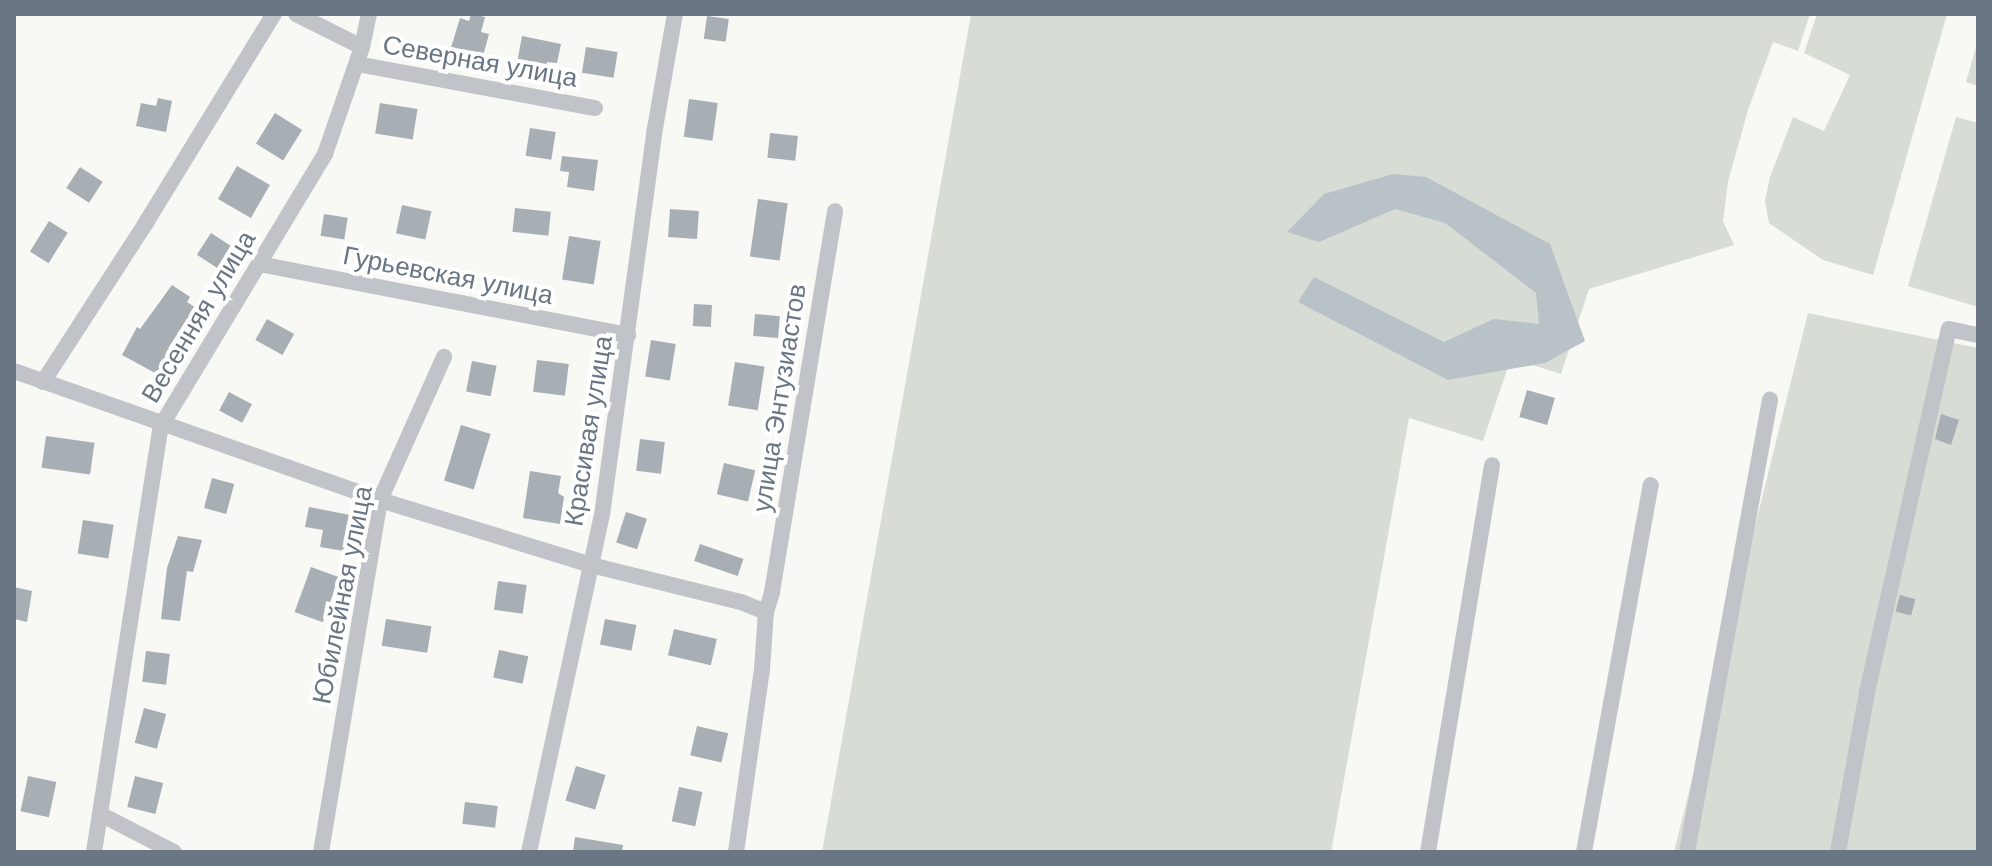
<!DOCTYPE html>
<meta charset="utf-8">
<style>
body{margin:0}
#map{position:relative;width:1992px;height:866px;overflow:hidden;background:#f8f8f5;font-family:Helvetica,sans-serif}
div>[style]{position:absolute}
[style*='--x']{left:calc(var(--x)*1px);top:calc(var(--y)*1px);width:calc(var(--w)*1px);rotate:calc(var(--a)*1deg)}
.green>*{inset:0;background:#d7dcd5}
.water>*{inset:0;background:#b9c2c7}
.building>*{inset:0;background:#a7aeb4;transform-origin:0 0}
.street>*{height:16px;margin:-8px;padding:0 8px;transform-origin:8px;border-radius:8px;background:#c0c3c7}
span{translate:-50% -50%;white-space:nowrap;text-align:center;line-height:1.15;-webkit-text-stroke:8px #fff;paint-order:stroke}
.street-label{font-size:26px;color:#6a7684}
.frame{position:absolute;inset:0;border:16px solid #6a7684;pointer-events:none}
</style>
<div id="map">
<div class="green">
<i style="clip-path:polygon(971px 14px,1810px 14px,1798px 51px,1773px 42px,1748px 110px,1728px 182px,1723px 221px,1734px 245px,1589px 289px,1561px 374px,1511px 358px,1483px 441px,1409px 418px,1331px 852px,822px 852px)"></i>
<i style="clip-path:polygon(1817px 14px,1947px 14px,1873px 275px,1823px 260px,1769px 223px,1765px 201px,1770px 177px,1793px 117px,1824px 131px,1850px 75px,1804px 53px)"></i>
<i style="clip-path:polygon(1978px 40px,1978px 86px,1966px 82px)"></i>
<i style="clip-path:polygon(1956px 117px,1978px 123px,1978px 307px,1908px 286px)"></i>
<i style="clip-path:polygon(1808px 313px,1978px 348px,1978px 852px,1674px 852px)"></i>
</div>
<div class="water">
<i style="clip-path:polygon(1393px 174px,1426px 177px,1550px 244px,1585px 341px,1545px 363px,1448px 380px,1298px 302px,1314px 277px,1444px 342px,1494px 319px,1539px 324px,1536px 293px,1445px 223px,1395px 209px,1319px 242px,1287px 232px,1324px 194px)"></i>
</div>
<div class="building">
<i style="clip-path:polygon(471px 14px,485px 17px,481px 32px,489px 34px,482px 60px,450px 51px,460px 18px,469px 21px)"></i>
<i style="left:707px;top:16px;width:22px;height:23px;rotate:8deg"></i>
<i style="clip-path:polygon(522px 36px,561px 44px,557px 63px,547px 62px,545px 69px,517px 63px)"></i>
<i style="left:586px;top:47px;width:32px;height:26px;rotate:9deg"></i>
<i style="clip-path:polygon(158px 98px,172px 101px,166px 132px,136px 126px,141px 103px,156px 106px)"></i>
<i style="left:689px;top:99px;width:29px;height:38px;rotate:8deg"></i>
<i style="left:380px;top:103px;width:38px;height:31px;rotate:9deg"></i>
<i style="left:275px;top:113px;width:32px;height:36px;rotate:32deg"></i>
<i style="left:530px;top:128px;width:26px;height:28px;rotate:9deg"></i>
<i style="left:770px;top:133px;width:28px;height:25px;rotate:6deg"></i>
<i style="clip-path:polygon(562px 156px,598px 160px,594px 191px,567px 187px,569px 172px,560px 171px)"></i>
<i style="left:237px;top:166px;width:38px;height:38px;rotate:30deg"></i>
<i style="left:80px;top:167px;width:27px;height:25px;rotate:33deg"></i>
<i style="left:758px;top:199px;width:30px;height:58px;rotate:8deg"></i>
<i style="left:402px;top:205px;width:30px;height:29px;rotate:12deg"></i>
<i style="left:515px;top:208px;width:36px;height:24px;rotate:6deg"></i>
<i style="left:670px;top:209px;width:29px;height:28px;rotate:4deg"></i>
<i style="left:324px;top:214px;width:24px;height:22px;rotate:9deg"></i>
<i style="left:49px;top:221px;width:22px;height:36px;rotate:32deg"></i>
<i style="left:211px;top:233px;width:27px;height:26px;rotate:33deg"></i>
<i style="left:569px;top:236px;width:32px;height:44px;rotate:9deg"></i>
<i style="clip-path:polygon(172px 285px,190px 297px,187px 302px,196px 308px,170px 345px,157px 374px,122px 355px,137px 327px,140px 329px)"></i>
<i style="left:694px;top:304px;width:18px;height:22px;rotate:3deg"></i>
<i style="left:755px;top:314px;width:25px;height:22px;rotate:5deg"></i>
<i style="left:267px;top:319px;width:31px;height:24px;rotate:29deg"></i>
<i style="left:651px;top:340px;width:25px;height:37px;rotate:9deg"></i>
<i style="left:537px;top:360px;width:32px;height:32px;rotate:7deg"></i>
<i style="left:472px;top:361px;width:25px;height:31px;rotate:11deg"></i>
<i style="left:735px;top:362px;width:30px;height:44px;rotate:9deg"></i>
<i style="left:1527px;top:390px;width:29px;height:28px;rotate:16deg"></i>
<i style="left:229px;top:392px;width:26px;height:21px;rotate:28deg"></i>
<i style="clip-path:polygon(1941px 414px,1959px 420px,1951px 445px,1935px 439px)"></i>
<i style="left:461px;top:425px;width:31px;height:58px;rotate:17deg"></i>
<i style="left:46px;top:436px;width:49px;height:32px;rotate:8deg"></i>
<i style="left:640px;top:439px;width:25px;height:32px;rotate:7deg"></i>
<i style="left:724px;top:463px;width:32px;height:32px;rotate:13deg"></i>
<i style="clip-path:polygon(530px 471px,561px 476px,558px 493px,564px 497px,560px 524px,523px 518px)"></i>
<i style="left:212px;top:478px;width:23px;height:31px;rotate:15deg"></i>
<i style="clip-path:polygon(309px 507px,350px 515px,344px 551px,320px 547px,323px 530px,305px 527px)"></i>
<i style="left:626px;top:512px;width:22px;height:32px;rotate:18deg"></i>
<i style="left:83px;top:520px;width:31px;height:34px;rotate:9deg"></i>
<i style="clip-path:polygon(178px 536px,202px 540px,193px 572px,187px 571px,180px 621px,161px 619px,167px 568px)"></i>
<i style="left:700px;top:544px;width:46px;height:18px;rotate:19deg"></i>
<i style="left:311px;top:567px;width:30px;height:48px;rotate:20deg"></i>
<i style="left:498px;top:581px;width:29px;height:29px;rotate:8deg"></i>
<i style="clip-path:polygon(14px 587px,32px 591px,27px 622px,14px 619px)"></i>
<i style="left:1900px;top:595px;width:16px;height:17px;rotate:15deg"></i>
<i style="left:386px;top:619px;width:46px;height:27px;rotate:9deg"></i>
<i style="left:605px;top:619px;width:32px;height:26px;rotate:11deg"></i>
<i style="left:674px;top:629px;width:44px;height:27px;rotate:13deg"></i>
<i style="left:499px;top:650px;width:30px;height:28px;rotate:12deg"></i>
<i style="left:146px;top:651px;width:24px;height:31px;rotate:7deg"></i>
<i style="left:144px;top:708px;width:23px;height:36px;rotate:15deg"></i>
<i style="left:697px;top:726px;width:32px;height:30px;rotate:13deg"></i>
<i style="left:576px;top:766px;width:31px;height:36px;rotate:17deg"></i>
<i style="left:28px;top:776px;width:29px;height:36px;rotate:12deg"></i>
<i style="left:135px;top:776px;width:29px;height:32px;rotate:14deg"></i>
<i style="left:679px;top:787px;width:24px;height:35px;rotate:12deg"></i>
<i style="left:465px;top:802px;width:33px;height:22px;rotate:7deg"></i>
<i style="clip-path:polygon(575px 837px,623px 845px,622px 852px,573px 852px)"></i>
</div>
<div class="street">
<i style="--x:296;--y:14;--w:74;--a:26.6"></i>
<i style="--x:357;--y:64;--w:242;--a:10.5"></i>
<i style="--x:259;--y:264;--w:376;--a:10.9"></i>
<i style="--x:14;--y:371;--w:388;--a:19.4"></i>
<i style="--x:380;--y:500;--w:221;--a:17.1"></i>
<i style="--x:591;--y:565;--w:154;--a:13.9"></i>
<i style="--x:741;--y:602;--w:27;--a:22"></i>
<i style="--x:766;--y:612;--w:21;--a:-73"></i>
<i style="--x:772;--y:592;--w:386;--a:-80.6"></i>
<i style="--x:43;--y:382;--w:192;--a:-57.1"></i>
<i style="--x:147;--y:221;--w:243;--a:-58.5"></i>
<i style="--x:102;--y:815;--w:81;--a:27.2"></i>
<i style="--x:94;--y:852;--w:431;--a:-81.1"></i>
<i style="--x:161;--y:426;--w:318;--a:-58.9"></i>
<i style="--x:325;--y:154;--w:113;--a:-70.9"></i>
<i style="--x:362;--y:47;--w:34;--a:-78"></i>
<i style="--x:321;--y:852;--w:357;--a:-80.5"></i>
<i style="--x:380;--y:500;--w:157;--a:-65.9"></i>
<i style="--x:529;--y:852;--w:345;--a:-77.8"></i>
<i style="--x:602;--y:515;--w:385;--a:-82.2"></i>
<i style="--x:654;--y:134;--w:122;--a:-80.1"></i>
<i style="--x:736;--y:852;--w:184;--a:-81.9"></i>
<i style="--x:762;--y:670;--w:58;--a:-86.1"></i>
<i style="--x:1428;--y:852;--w:392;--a:-80.6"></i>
<i style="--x:1584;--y:852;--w:373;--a:-79.7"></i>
<i style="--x:1687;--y:852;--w:460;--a:-79.6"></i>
<i style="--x:1838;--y:852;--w:163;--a:-79.7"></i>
<i style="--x:1867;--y:692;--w:372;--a:-77.3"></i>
<i style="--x:1949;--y:329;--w:30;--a:12"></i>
</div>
<div class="street-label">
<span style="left:480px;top:62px;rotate:10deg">Северная улица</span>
<span style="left:448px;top:276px;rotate:11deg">Гурьевская улица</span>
<span style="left:199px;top:317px;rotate:-59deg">Весенняя улица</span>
<span style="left:780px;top:398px;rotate:-81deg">улица Энтузиастов</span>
<span style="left:589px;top:431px;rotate:-81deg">Красивая улица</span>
<span style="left:343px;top:595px;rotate:-79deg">Юбилейная улица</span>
</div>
<div class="frame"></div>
</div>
